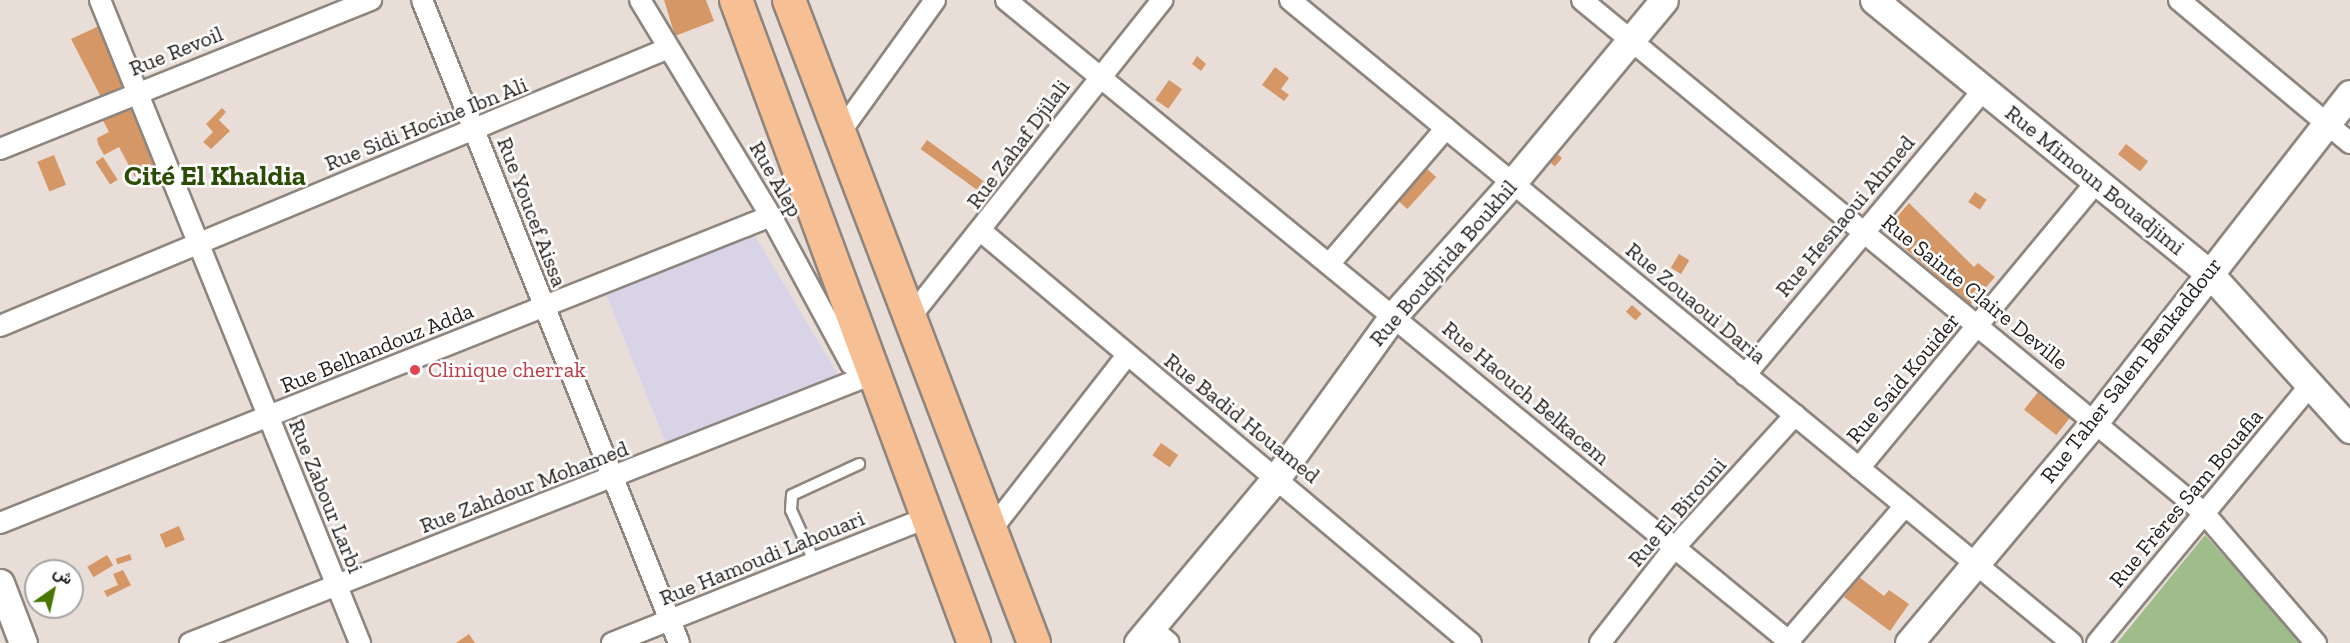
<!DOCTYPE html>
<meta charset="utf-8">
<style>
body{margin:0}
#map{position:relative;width:2350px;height:643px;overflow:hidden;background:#e9ded7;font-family:"Zilla Slab",Vazirmatn,serif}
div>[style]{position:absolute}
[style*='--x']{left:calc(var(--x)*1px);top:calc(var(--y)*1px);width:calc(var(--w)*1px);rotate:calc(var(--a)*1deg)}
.education>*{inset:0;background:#d9d3e8}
.green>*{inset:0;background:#9fbc8b}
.building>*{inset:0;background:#d69766;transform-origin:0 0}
.roads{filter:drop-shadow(2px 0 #8e857e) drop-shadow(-2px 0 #8e857e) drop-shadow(0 2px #8e857e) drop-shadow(0 -2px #8e857e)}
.lane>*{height:10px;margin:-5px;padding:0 5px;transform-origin:5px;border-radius:5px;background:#fff}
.street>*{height:20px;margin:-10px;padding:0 10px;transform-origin:10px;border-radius:10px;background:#fff}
.secondary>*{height:27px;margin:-13.5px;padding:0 13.5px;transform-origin:13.5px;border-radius:13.5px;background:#fff}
.primary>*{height:32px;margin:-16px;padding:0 16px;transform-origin:16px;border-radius:16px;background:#f7bf94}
.dots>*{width:16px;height:16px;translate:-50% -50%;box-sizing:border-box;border:3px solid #fff;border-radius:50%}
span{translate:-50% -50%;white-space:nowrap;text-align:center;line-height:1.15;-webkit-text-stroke:5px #fff;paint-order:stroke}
.street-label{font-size:22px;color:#201c1a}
.health-label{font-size:22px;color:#be3a42}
.left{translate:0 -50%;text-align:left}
.district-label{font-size:28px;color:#2c4b05;font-weight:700}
.north{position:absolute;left:24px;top:559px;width:60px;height:60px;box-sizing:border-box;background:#fff;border:2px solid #a6a4a3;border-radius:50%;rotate:34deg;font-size:16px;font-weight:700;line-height:24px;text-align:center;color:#201c1a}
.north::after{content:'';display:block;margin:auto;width:21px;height:27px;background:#477700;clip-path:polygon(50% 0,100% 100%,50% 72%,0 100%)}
</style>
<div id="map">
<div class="education">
<i style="clip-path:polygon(751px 229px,839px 376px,668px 449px,606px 294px)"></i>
</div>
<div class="green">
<i style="clip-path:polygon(2205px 535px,2302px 643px,2117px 643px)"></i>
</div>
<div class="building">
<i style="clip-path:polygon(664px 0,706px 0,714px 21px,675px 36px)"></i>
<i style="clip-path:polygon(99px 26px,127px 82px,121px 86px,161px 164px,135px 177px,119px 147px,104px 155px,98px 144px,97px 138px,109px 132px,95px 105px,103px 101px,71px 39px)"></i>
<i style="clip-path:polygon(1197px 56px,1206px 64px,1201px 71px,1192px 64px)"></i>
<i style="clip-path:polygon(1275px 67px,1289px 78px,1281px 89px,1289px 95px,1284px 101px,1262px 85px)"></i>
<i style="left:1169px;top:80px;width:16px;height:24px;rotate:35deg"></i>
<i style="clip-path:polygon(222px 108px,226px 112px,219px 120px,230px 131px,211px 149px,203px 142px,213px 132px,206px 124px)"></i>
<i style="left:927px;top:140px;width:82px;height:11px;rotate:36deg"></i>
<i style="left:2126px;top:144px;width:28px;height:13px;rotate:38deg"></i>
<i style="left:1547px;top:145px;width:20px;height:11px;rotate:41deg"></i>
<i style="left:54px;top:155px;width:32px;height:18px;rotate:68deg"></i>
<i style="left:103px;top:157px;width:27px;height:9px;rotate:57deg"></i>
<i style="left:1425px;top:167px;width:15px;height:43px;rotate:42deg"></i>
<i style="left:1975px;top:192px;width:14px;height:12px;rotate:34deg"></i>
<i style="clip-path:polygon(1909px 203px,1974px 267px,1978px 263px,1995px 277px,1970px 305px,1885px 231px)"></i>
<i style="left:1679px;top:254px;width:12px;height:16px;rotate:31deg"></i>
<i style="left:1632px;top:305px;width:13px;height:9px;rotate:42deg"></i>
<i style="left:2045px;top:383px;width:41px;height:34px;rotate:38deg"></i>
<i style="left:1161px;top:443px;width:21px;height:15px;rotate:35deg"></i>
<i style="left:179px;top:526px;width:15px;height:21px;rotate:67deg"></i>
<i style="left:130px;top:554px;width:6px;height:15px;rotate:72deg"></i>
<i style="left:107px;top:555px;width:12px;height:23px;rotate:59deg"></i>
<i style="clip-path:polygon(123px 570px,131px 585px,107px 597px,104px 591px,118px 585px,113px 574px)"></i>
<i style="clip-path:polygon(1859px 577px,1884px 596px,1889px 590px,1909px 604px,1890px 631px,1844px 597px)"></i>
<i style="clip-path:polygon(469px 634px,475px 643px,456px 643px)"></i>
</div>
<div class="roads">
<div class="lane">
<i style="--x:815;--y:563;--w:58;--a:-114.4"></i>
<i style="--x:791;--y:510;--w:15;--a:-86"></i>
<i style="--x:792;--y:495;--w:74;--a:-24.8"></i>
</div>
<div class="street">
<i style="--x:100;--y:0;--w:694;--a:67.98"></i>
<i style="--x:422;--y:0;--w:692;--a:68.21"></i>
<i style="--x:640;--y:0;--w:253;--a:58.8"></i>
<i style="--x:771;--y:216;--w:168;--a:61.6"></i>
<i style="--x:851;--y:364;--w:26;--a:21"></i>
<i style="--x:1006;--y:0;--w:1015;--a:39.32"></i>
<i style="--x:1290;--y:0;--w:1012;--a:39.43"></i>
<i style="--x:1582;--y:0;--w:806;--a:39.51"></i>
<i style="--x:2204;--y:513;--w:172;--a:49.3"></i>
<i style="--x:2179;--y:0;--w:223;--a:39.9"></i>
<i style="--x:841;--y:131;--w:161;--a:-54.3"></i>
<i style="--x:0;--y:149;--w:400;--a:-21.9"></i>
<i style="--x:981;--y:231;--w:640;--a:40.06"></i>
<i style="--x:1330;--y:263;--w:178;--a:-49.3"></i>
<i style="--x:911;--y:316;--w:404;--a:-51.5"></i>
<i style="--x:0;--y:326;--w:724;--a:-22.57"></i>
<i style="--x:1745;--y:375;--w:371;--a:-50.1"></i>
<i style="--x:1859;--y:468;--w:374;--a:-50.3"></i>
<i style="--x:0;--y:523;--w:830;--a:-21.71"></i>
<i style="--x:991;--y:530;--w:222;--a:-52.1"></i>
<i style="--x:1151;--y:628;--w:23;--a:40"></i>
<i style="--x:190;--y:643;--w:736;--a:-21.51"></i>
<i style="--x:612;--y:643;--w:341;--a:-21.7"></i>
<i style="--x:1600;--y:643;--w:120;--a:-52.1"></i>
<i style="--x:1674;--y:548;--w:180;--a:-47.7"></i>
<i style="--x:1787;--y:643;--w:181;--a:-49.3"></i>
<i style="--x:2097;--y:643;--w:336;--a:-50.4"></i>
</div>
<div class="secondary">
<i style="--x:1874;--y:0;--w:431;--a:39.2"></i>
<i style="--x:2208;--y:272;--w:212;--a:47.9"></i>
<i style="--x:0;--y:583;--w:64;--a:69"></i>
<i style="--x:1138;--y:643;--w:217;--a:-50.1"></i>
<i style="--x:1277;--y:477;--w:200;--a:-54.2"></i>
<i style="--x:1394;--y:315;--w:178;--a:-48.2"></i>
<i style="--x:1513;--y:182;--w:236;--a:-50.3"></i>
<i style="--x:1909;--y:643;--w:291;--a:-50"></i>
<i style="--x:2096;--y:420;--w:413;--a:-52.1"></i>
</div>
<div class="primary">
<i style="--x:736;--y:0;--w:686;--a:69.69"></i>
<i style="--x:789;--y:0;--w:688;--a:69.14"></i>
</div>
</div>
<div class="dots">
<i style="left:415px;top:370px;background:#e0444e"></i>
</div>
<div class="street-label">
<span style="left:176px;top:51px;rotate:-22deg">Rue Revoil</span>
<span style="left:426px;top:124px;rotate:-22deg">Rue Sidi Hocine Ibn Ali</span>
<span style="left:1018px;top:144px;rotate:-53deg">Rue Zahaf Djilali</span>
<span style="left:776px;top:179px;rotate:60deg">Rue Alep</span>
<span style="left:2095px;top:180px;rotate:39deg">Rue Mimoun Bouadjimi</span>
<span style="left:532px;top:212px;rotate:69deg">Rue Youcef Aissa</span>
<span style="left:1845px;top:216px;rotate:-50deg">Rue Hesnaoui Ahmed</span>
<span style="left:1443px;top:263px;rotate:-49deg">Rue Boudjrida Boukhil</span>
<span style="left:1975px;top:292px;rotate:39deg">Rue Sainte Claire Deville</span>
<span style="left:1696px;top:303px;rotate:40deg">Rue Zouaoui Daria</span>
<span style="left:377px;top:348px;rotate:-22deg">Rue Belhandouz Adda</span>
<span style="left:2131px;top:370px;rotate:-52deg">Rue Taher Salem Benkaddour</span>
<span style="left:1903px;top:378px;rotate:-50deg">Rue Said Kouider</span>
<span style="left:1526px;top:393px;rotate:40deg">Rue Haouch Belkacem</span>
<span style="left:1242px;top:418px;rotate:39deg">Rue Badid Houamed</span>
<span style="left:524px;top:487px;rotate:-21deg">Rue Zahdour Mohamed</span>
<span style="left:326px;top:496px;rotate:68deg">Rue Zabour Larbi</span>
<span style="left:2186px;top:498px;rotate:-50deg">Rue Frères Sam Bouafia</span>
<span style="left:1677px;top:512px;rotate:-49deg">Rue El Birouni</span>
<span style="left:762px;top:558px;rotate:-22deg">Rue Hamoudi Lahouari</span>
</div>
<div class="health-label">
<span class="left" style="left:428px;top:370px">Clinique cherrak</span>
</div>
<div class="district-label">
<span style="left:215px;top:176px">Cité El Khaldia</span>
</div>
<div class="north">ش</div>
</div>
